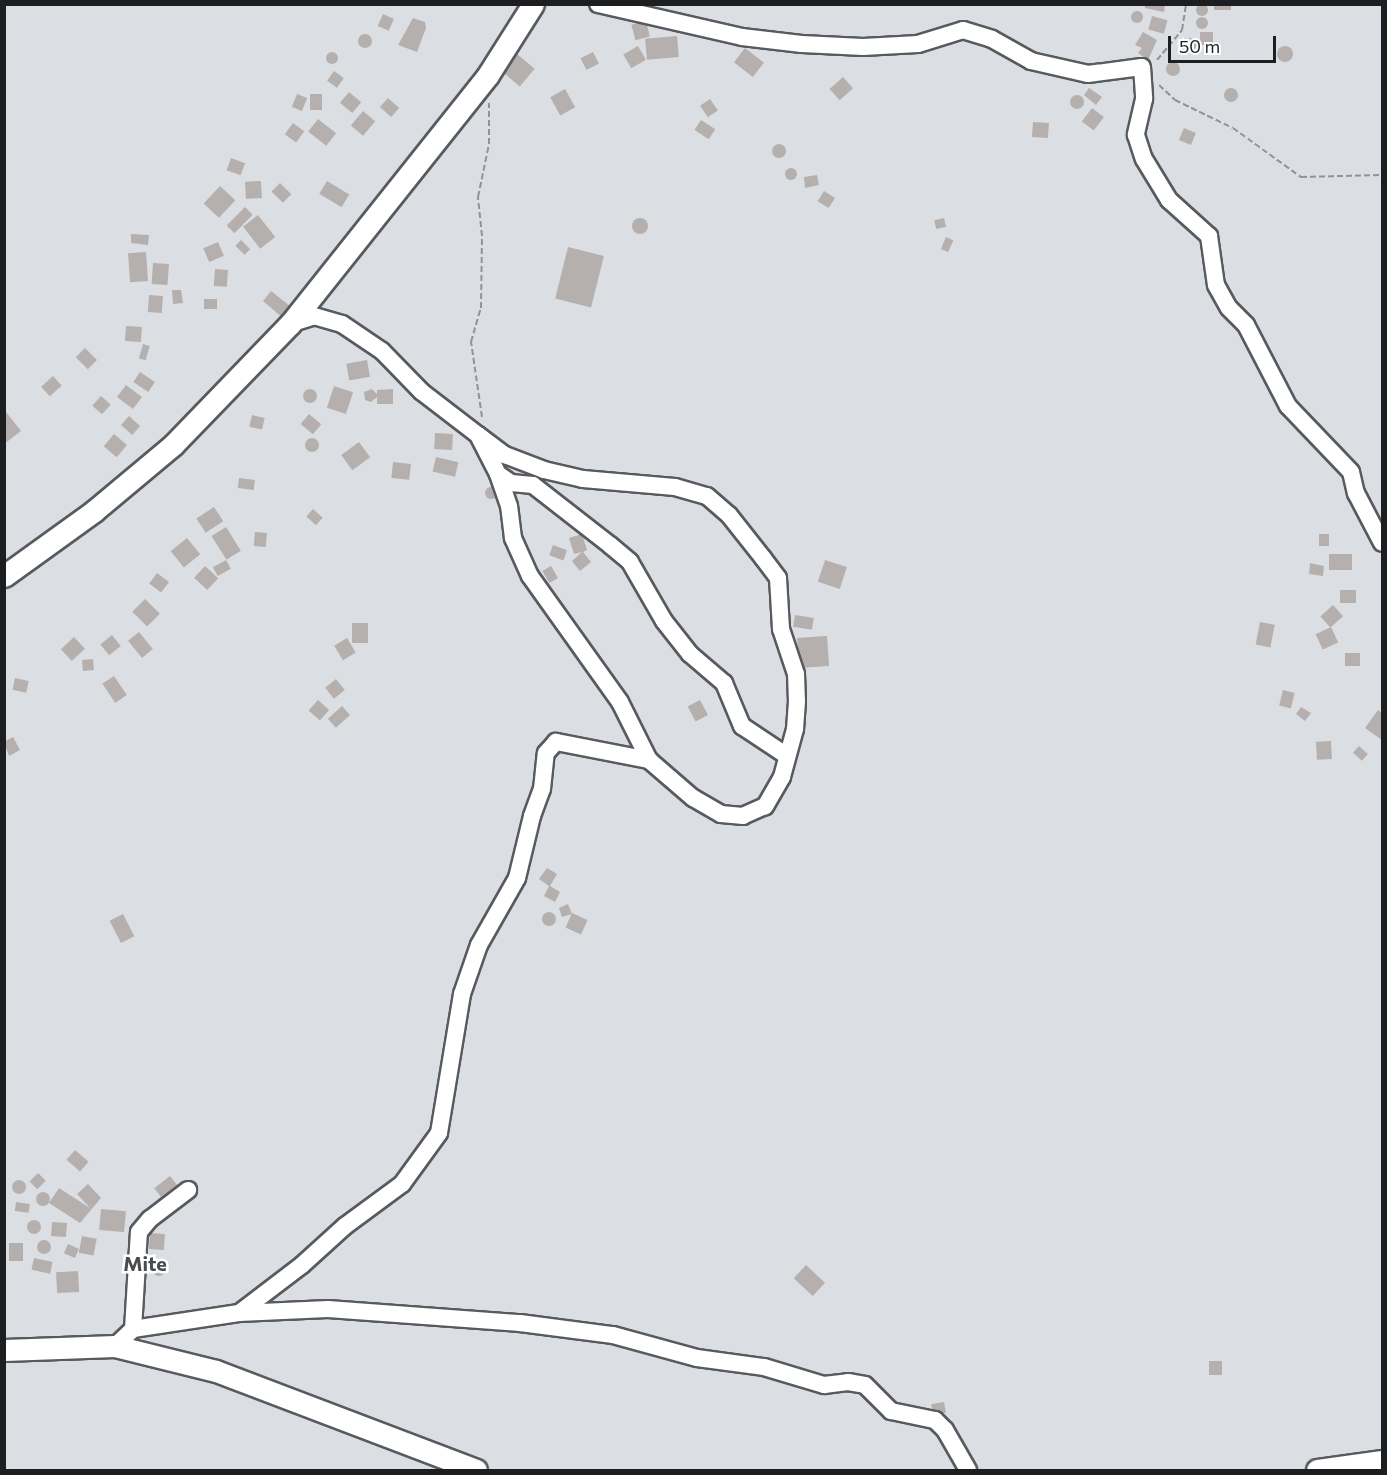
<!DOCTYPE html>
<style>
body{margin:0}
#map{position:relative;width:1387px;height:1475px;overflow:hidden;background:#dbdfe3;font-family:Commissioner,sans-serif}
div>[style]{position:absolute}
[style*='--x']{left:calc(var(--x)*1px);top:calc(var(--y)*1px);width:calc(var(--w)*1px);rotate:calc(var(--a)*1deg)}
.building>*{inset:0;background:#b5afae;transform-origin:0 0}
.round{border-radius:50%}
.path>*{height:2px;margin-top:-1px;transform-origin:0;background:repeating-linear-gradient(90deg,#909396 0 6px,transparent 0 9px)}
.roads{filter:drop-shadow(2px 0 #575a5e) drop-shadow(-2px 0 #575a5e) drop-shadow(0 2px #575a5e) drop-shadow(0 -2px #575a5e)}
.minor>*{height:16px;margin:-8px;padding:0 8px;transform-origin:8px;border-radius:8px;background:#fff}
.tertiary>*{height:21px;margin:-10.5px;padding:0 10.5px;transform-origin:10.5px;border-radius:10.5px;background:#fff}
span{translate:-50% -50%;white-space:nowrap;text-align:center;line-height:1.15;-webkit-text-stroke:5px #fff;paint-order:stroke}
.quarter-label{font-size:20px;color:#494c4f;font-weight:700}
.frame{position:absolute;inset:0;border:6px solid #1c1e1f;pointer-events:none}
.scale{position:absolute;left:1168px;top:36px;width:108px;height:27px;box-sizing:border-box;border:3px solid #1c1e1f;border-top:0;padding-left:8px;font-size:18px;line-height:21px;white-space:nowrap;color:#1c1e1f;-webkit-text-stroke:4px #fff;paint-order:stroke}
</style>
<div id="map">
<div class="building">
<i style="left:1214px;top:4px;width:17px;height:6px"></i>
<i class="round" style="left:1196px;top:4px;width:12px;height:12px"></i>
<i style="clip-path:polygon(1145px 5px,1165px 5px,1164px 12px,1145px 8px)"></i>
<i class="round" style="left:1131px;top:11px;width:12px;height:12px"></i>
<i style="left:383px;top:14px;width:12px;height:13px;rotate:24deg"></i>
<i style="left:1152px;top:16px;width:16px;height:14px;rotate:15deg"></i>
<i class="round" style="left:1196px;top:17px;width:12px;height:12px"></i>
<i style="clip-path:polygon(413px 18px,425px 22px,426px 28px,417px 52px,398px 45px)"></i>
<i style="left:646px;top:21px;width:16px;height:15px;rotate:76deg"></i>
<i style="clip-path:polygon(1143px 32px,1157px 40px,1148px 60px,1138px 53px,1142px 48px,1135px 45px)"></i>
<i style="left:1200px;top:32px;width:13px;height:13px"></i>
<i class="round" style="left:358px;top:34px;width:14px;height:14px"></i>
<i style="left:677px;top:36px;width:21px;height:32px;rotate:85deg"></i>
<i class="round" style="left:1185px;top:38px;width:12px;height:12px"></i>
<i style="left:638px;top:46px;width:16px;height:17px;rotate:60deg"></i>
<i class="round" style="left:1277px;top:46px;width:16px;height:16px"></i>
<i style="left:745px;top:48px;width:24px;height:18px;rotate:38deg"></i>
<i class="round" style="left:326px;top:52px;width:12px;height:12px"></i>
<i style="left:593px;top:52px;width:13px;height:14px;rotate:63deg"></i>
<i style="left:517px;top:54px;width:23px;height:23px;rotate:40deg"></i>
<i class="round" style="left:1166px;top:62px;width:14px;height:14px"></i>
<i style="left:334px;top:71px;width:12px;height:12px;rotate:35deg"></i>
<i style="left:843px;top:77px;width:15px;height:18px;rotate:48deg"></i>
<i class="round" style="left:1224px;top:88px;width:14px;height:14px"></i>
<i style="clip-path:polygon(1089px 88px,1102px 97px,1096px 105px,1084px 95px)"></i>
<i style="left:565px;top:89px;width:21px;height:17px;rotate:61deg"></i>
<i style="left:349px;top:92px;width:16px;height:14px;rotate:40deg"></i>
<i style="left:297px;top:94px;width:11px;height:14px;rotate:22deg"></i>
<i style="left:310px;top:94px;width:12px;height:16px"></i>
<i class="round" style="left:1070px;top:95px;width:14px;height:14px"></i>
<i style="left:388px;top:98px;width:15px;height:12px;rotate:42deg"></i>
<i style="left:710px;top:99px;width:14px;height:12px;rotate:56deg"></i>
<i style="left:1092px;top:108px;width:15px;height:17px;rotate:37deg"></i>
<i style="left:363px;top:111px;width:16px;height:19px;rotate:40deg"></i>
<i style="left:318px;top:119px;width:23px;height:16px;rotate:38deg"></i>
<i style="left:701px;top:120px;width:17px;height:12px;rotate:33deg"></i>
<i style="left:1033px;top:122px;width:16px;height:15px;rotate:4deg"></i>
<i style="left:293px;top:123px;width:14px;height:14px;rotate:36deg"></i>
<i style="left:1184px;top:128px;width:13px;height:13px;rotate:23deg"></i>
<i class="round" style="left:772px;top:144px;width:14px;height:14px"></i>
<i style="left:231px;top:158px;width:15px;height:13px;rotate:20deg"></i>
<i class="round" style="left:785px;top:168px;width:12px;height:12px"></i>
<i style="clip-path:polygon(817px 175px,819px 185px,805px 188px,804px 177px)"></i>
<i style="left:261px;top:181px;width:17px;height:16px;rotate:87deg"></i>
<i style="left:327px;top:181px;width:26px;height:15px;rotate:31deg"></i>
<i style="left:280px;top:183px;width:16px;height:12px;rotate:45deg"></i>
<i style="left:220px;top:186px;width:21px;height:24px;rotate:43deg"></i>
<i style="left:824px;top:191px;width:13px;height:12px;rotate:32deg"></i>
<i style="left:245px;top:207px;width:11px;height:26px;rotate:45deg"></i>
<i style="left:258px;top:215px;width:28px;height:19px;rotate:52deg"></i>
<i class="round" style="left:632px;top:218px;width:16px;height:16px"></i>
<i style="left:944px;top:218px;width:9px;height:10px;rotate:77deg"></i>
<i style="clip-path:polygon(131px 234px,149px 235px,148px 245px,131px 243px)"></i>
<i style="left:946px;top:237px;width:8px;height:13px;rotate:23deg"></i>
<i style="left:241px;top:240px;width:13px;height:8px;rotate:45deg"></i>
<i style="left:218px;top:242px;width:15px;height:16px;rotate:67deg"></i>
<i style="left:568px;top:247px;width:37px;height:53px;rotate:14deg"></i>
<i style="left:146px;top:252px;width:29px;height:18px;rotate:86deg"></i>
<i style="left:153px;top:263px;width:16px;height:21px;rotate:4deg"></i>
<i style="left:215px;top:269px;width:13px;height:17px;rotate:4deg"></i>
<i style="clip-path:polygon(172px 290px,181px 290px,183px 303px,173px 304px)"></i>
<i style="clip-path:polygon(271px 291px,290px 306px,290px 324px,263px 301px)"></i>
<i style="left:149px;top:295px;width:14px;height:17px;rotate:4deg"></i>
<i style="left:204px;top:299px;width:13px;height:10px"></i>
<i style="left:126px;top:326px;width:16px;height:15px;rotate:4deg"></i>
<i style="left:143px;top:344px;width:7px;height:15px;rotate:16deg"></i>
<i style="left:85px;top:348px;width:17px;height:13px;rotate:45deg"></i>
<i style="left:367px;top:360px;width:17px;height:21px;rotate:80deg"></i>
<i style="left:140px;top:372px;width:18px;height:12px;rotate:34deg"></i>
<i style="left:53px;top:376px;width:13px;height:16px;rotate:48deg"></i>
<i style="left:126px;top:385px;width:20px;height:15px;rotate:37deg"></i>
<i style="left:334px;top:386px;width:20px;height:23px;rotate:18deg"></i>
<i style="clip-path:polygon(372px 389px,377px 394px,377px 390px,393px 389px,393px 404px,377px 404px,377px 397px,371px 402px,365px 400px,364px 392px)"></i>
<i class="round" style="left:303px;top:389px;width:14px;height:14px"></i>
<i style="left:101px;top:396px;width:13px;height:13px;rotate:42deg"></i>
<i style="clip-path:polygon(6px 412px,21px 431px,4px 444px,4px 413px)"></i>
<i style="left:309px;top:414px;width:16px;height:13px;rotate:40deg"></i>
<i style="left:252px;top:415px;width:13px;height:12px;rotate:13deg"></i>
<i style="left:129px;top:416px;width:15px;height:12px;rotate:42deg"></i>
<i style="left:435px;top:433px;width:18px;height:16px;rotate:3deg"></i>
<i style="left:114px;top:434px;width:17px;height:16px;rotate:40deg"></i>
<i class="round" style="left:305px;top:438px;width:14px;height:14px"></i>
<i style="left:359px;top:442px;width:19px;height:22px;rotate:54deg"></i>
<i style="left:436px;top:457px;width:23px;height:15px;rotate:13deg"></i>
<i style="left:393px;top:462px;width:18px;height:16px;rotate:6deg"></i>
<i style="left:239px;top:478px;width:16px;height:10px;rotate:7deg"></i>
<i class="round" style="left:485px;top:487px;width:12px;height:12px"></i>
<i style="left:214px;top:507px;width:17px;height:21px;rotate:57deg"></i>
<i style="left:313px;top:509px;width:13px;height:10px;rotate:42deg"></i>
<i style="left:226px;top:527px;width:28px;height:17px;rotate:58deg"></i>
<i style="left:255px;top:532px;width:12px;height:14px;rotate:5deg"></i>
<i style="clip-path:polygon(582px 534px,587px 550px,583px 552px,591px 562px,580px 571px,572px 561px,582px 552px,574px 554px,569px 538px)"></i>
<i style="left:1319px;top:534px;width:10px;height:12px"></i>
<i style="left:187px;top:538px;width:21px;height:21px;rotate:51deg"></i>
<i style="left:553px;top:545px;width:15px;height:11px;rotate:20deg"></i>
<i style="left:1329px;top:554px;width:23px;height:16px"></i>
<i style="left:226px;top:560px;width:10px;height:15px;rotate:61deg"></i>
<i style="left:825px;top:560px;width:23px;height:23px;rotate:18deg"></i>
<i style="clip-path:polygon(1310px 563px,1324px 566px,1323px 576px,1309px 574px)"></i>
<i style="left:205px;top:566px;width:18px;height:16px;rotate:43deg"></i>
<i style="left:551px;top:566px;width:14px;height:10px;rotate:60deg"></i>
<i style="left:157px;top:573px;width:15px;height:13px;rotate:37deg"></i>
<i style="left:1340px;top:590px;width:16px;height:13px"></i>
<i style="left:145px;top:599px;width:21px;height:18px;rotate:45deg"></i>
<i style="left:1333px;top:605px;width:15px;height:17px;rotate:48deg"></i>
<i style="left:795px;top:615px;width:19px;height:12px;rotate:9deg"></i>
<i style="left:1260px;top:622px;width:15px;height:23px;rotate:11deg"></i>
<i style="left:352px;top:623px;width:16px;height:20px"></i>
<i style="left:1331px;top:627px;width:17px;height:17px;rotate:65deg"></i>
<i style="left:139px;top:632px;width:22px;height:14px;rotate:51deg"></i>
<i style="left:112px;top:635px;width:14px;height:15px;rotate:51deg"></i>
<i style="left:827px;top:636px;width:30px;height:30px;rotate:86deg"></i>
<i style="left:74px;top:637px;width:16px;height:18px;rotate:47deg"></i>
<i style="left:347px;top:638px;width:17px;height:15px;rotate:59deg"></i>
<i style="left:1345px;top:653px;width:15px;height:13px"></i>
<i style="left:93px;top:659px;width:11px;height:11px;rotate:85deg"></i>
<i style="left:114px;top:676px;width:23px;height:14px;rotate:56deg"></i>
<i style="left:15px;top:678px;width:14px;height:12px;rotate:12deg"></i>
<i style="left:336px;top:679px;width:14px;height:14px;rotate:51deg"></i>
<i style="left:1283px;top:690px;width:12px;height:16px;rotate:14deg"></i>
<i style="left:318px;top:700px;width:15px;height:14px;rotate:42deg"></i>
<i style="left:700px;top:700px;width:17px;height:14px;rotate:62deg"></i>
<i style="left:342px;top:706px;width:12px;height:19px;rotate:48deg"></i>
<i style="clip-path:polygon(1301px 707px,1311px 713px,1305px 721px,1296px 714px)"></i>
<i style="clip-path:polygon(1378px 710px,1382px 713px,1382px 740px,1365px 728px)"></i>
<i style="clip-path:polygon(13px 737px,20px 750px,9px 756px,4px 742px)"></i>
<i style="left:1331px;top:741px;width:18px;height:15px;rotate:87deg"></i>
<i style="left:1359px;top:746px;width:12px;height:9px;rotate:42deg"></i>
<i style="clip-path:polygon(547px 868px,557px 874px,550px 886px,560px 892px,555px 902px,544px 896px,549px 886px,539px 879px)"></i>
<i style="clip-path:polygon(568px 904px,572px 914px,562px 917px,559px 908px)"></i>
<i class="round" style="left:542px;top:912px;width:14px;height:14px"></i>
<i style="left:572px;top:913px;width:17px;height:16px;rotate:24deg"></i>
<i style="left:123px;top:914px;width:25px;height:15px;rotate:63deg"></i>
<i style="left:75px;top:1150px;width:18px;height:13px;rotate:41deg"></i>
<i style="left:38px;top:1173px;width:11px;height:12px;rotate:45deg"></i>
<i style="left:170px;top:1176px;width:11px;height:20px;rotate:52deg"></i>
<i class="round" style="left:12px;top:1180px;width:14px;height:14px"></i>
<i style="clip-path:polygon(88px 1184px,101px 1198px,80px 1223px,49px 1203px,59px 1188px,90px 1208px,77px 1194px)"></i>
<i class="round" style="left:36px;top:1192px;width:14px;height:14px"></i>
<i style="left:16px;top:1202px;width:14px;height:9px;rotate:8deg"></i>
<i style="left:101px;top:1209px;width:25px;height:21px;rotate:5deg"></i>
<i class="round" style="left:27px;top:1220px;width:14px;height:14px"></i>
<i style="left:52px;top:1222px;width:15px;height:14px;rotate:4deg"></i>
<i style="left:150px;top:1233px;width:15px;height:16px;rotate:4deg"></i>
<i style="left:82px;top:1236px;width:15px;height:17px;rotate:11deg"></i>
<i class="round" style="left:37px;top:1240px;width:14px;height:14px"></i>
<i style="left:9px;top:1243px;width:14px;height:18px"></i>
<i style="left:68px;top:1244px;width:12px;height:10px;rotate:24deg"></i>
<i style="left:34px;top:1258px;width:19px;height:12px;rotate:12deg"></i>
<i class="round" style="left:152px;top:1262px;width:14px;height:14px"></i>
<i style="left:806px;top:1265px;width:26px;height:18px;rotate:43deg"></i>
<i style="left:78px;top:1271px;width:21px;height:22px;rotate:87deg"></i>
<i style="left:1209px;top:1361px;width:13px;height:14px"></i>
<i style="left:944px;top:1402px;width:11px;height:13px;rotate:80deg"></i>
</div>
<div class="path">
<i style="--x:1157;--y:60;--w:39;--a:-50"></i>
<i style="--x:1182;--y:30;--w:26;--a:-81"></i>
<i style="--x:1159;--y:85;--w:22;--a:43"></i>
<i style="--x:1175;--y:100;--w:64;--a:25.8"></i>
<i style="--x:1233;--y:128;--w:84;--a:35.8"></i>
<i style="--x:1301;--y:177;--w:81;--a:-1.4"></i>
<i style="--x:482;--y:417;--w:76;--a:-98.3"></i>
<i style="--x:471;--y:342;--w:35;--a:-74"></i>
<i style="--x:481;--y:308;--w:72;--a:-89.2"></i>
<i style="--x:482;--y:236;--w:39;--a:-96"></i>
<i style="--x:478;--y:197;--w:54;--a:-78.3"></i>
<i style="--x:489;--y:144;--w:41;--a:-90"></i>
</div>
<div class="roads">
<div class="minor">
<i style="--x:598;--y:4;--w:148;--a:12.9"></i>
<i style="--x:742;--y:37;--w:60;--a:6.7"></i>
<i style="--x:802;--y:44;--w:61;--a:2.8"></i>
<i style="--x:863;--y:47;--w:55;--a:-3.1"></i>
<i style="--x:918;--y:44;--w:47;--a:-17.3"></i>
<i style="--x:963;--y:30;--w:30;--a:17"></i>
<i style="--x:992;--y:39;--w:45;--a:29.4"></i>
<i style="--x:1031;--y:61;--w:58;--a:12.8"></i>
<i style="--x:1088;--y:74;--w:54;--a:-7.4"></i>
<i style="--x:1142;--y:67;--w:32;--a:86"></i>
<i style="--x:1144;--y:99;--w:37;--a:103"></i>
<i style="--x:1136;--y:135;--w:25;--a:72"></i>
<i style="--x:1144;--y:159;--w:48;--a:58.6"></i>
<i style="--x:1169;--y:200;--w:54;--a:42"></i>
<i style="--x:1209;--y:236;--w:49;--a:81.9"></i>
<i style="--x:1216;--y:285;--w:26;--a:61"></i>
<i style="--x:1229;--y:308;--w:24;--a:45"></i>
<i style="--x:1246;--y:325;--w:91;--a:62.6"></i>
<i style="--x:1288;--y:406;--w:91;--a:46.3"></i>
<i style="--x:1351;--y:472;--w:22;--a:77"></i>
<i style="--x:1356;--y:493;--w:56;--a:62.5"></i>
<i style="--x:290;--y:324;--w:25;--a:-18"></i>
<i style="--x:314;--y:316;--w:29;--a:16"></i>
<i style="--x:342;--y:324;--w:48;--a:34"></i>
<i style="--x:382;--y:351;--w:57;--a:45.7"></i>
<i style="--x:422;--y:392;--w:71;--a:37.5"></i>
<i style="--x:478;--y:435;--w:44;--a:62.9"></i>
<i style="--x:498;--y:474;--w:16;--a:35"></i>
<i style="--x:511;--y:483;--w:22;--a:5"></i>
<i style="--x:533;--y:485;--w:98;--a:37.9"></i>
<i style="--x:610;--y:545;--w:26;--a:40"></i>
<i style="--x:630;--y:562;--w:68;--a:60"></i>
<i style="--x:664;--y:621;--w:42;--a:51.8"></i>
<i style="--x:690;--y:654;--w:45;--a:40.5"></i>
<i style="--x:724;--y:683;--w:47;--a:67.3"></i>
<i style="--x:742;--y:726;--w:54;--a:33.7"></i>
<i style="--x:478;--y:435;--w:34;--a:37"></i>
<i style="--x:505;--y:455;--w:42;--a:21"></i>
<i style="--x:544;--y:470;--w:40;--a:13"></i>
<i style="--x:583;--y:479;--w:92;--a:5"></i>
<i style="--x:675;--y:487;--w:33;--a:16"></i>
<i style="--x:707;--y:496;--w:29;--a:41"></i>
<i style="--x:729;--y:515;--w:55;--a:51.7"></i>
<i style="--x:763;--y:558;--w:25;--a:53"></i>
<i style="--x:778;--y:578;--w:51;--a:86.6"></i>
<i style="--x:781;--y:629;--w:47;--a:71.6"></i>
<i style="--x:796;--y:674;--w:27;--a:88"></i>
<i style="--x:797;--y:701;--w:28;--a:94"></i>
<i style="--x:795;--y:729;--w:50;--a:105.2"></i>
<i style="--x:782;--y:777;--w:34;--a:120"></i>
<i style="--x:765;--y:806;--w:24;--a:156"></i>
<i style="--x:743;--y:816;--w:22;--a:-175"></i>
<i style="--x:721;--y:814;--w:32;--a:-150"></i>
<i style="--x:693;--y:798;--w:58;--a:-139.2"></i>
<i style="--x:649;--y:760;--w:65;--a:-116.6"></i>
<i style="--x:620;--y:702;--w:155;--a:-125.5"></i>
<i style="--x:530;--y:576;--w:42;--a:-114.1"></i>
<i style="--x:513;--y:538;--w:32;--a:-97"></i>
<i style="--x:509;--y:506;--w:34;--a:-109"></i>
<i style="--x:239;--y:1313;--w:89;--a:-2.6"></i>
<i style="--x:328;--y:1309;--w:193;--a:4.2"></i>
<i style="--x:520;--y:1323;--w:94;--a:7.4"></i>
<i style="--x:613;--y:1335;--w:87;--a:15.3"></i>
<i style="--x:697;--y:1358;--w:68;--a:7.7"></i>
<i style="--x:764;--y:1367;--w:63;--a:16.7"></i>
<i style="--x:824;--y:1385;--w:24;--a:-7"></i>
<i style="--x:848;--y:1382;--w:17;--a:10"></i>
<i style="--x:865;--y:1385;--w:37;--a:45"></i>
<i style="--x:891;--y:1411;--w:45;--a:11.6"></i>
<i style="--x:935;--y:1420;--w:14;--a:45"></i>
<i style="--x:945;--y:1430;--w:46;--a:60.1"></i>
<i style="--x:133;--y:1329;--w:97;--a:-86.5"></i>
<i style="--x:139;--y:1232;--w:17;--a:-50"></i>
<i style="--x:150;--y:1219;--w:48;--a:-37.3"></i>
<i style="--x:115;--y:1346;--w:25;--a:-43"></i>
<i style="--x:133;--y:1329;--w:107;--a:-8.6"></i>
<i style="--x:239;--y:1313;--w:79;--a:-37.3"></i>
<i style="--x:302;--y:1265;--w:58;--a:-42.2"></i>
<i style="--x:345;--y:1226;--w:71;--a:-36.4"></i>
<i style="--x:402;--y:1184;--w:63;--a:-54"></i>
<i style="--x:439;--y:1133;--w:141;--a:-80.6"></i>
<i style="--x:462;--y:994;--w:52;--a:-70.9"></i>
<i style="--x:479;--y:945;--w:77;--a:-60.4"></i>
<i style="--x:517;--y:878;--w:64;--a:-76.4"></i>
<i style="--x:532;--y:816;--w:29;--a:-70"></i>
<i style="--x:542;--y:789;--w:36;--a:-84"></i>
<i style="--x:546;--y:753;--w:15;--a:-48"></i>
<i style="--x:556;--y:742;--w:95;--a:11"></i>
</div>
<div class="tertiary">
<i style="--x:4;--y:576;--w:111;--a:-35.8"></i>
<i style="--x:94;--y:511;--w:103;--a:-39.9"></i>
<i style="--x:173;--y:445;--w:168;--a:-46"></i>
<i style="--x:290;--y:324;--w:318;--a:-51.5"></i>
<i style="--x:488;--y:75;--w:84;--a:-57.6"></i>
<i style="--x:4;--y:1350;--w:111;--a:-2.1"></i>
<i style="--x:115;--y:1346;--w:104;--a:13.9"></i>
<i style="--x:216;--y:1371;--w:278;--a:20.8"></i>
<i style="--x:1317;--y:1470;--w:66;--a:-7.9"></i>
</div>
</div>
<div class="quarter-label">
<span style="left:145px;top:1263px">Mite</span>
</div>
<div class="frame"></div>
<div class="scale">50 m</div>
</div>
